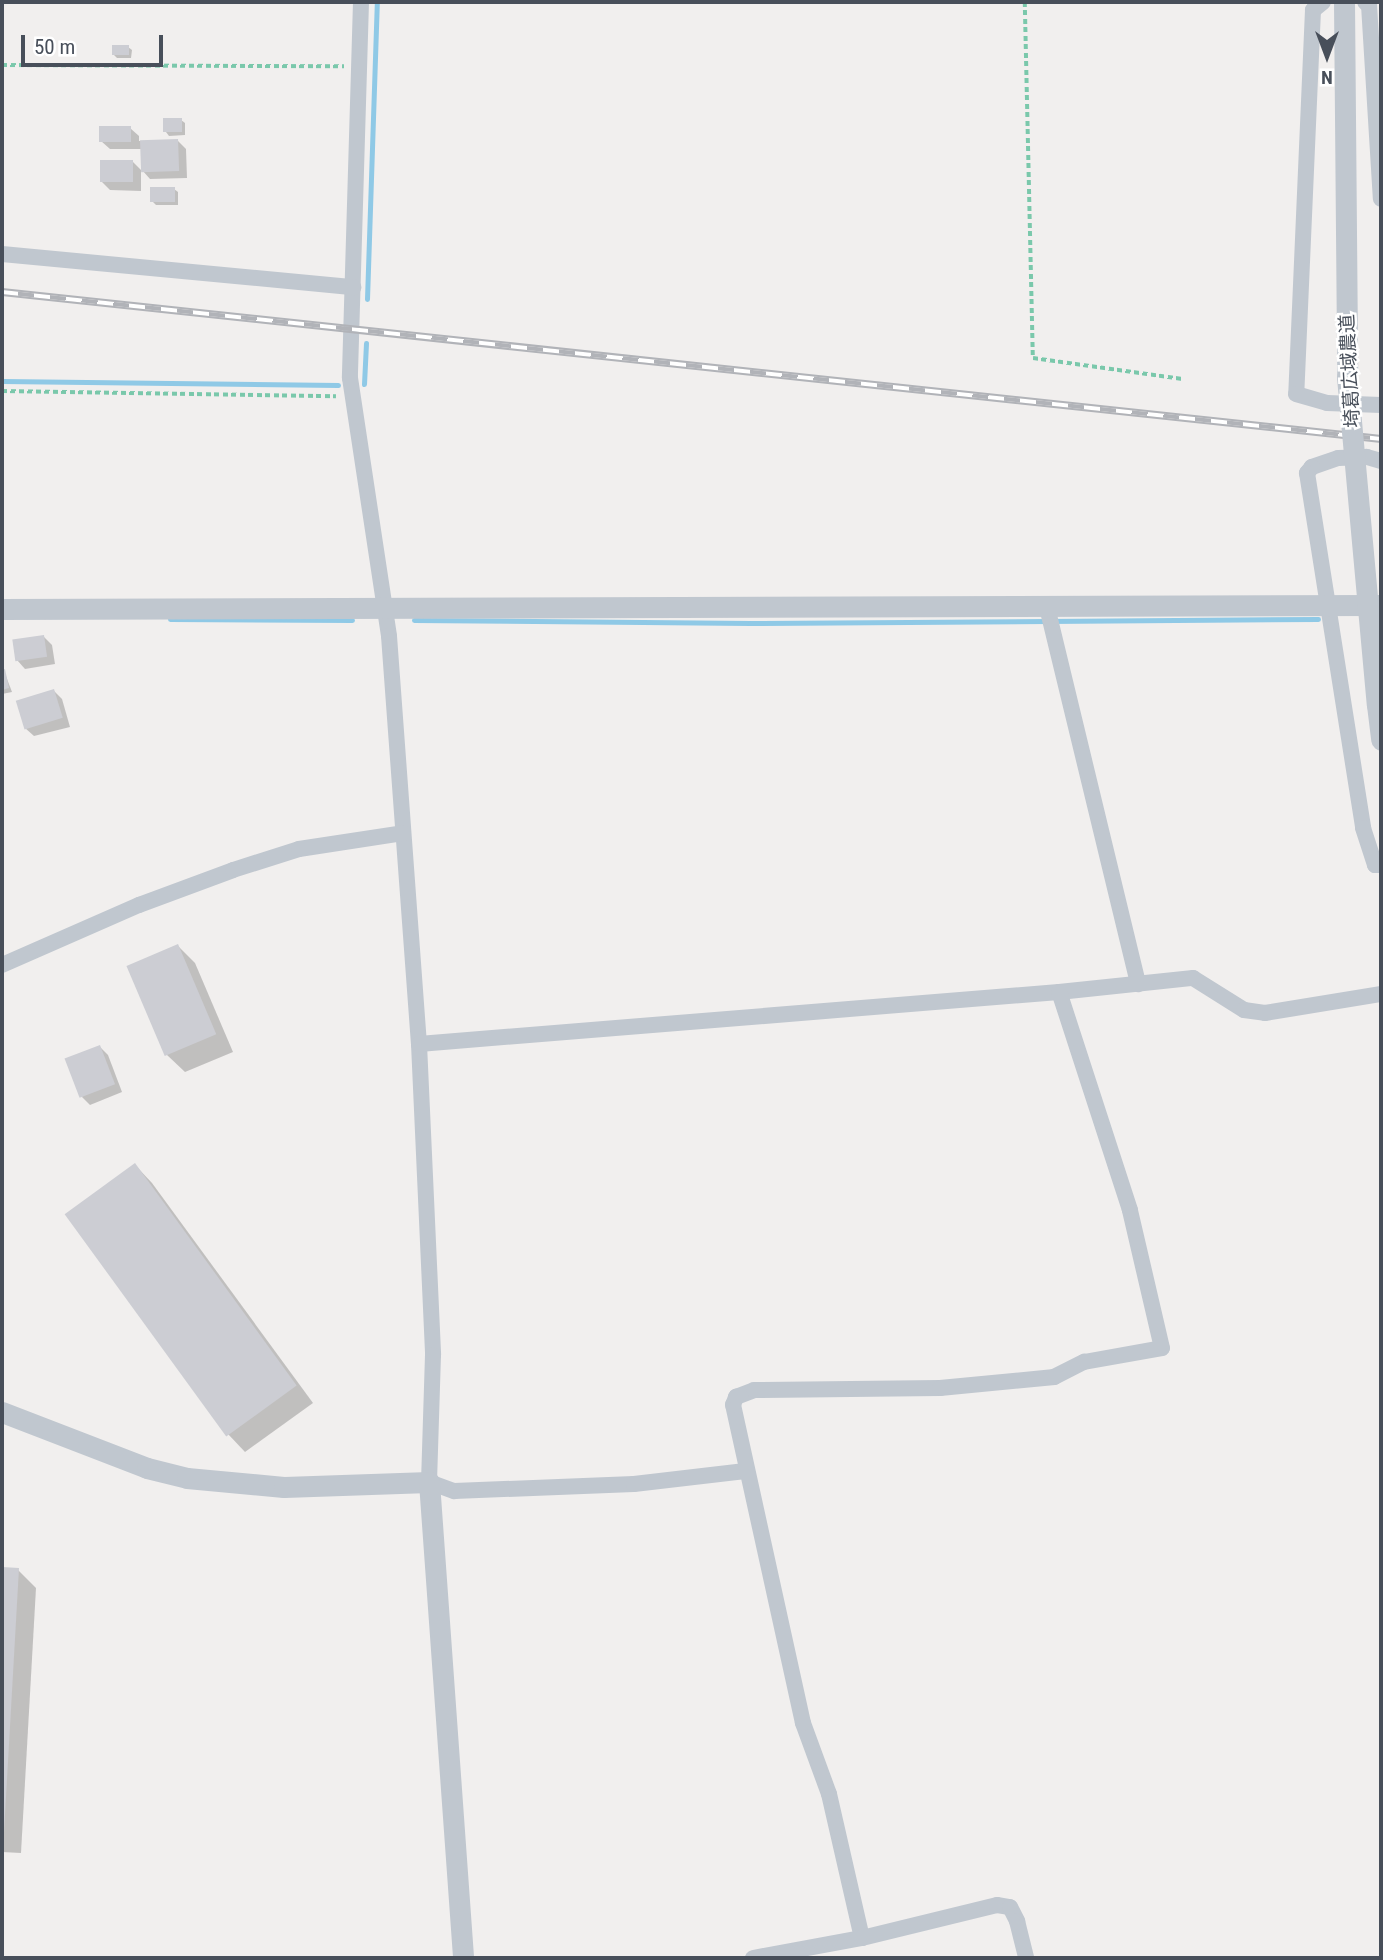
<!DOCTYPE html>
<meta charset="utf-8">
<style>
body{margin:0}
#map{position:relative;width:1383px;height:1960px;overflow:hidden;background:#f1efee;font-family:"Roboto Condensed","Noto Sans JP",sans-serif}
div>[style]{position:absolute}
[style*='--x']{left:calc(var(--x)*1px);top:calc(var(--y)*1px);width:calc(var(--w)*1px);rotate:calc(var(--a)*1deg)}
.shadow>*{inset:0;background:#0003}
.stream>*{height:5px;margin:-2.5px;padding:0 2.5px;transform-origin:2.5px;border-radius:2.5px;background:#8fc9e6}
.building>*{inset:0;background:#cccdd3;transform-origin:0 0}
.path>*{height:3.5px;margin-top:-1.75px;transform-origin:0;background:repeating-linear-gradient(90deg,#7ac8ab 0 5px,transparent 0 8.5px)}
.minor>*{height:16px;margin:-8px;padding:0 8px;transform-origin:8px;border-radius:8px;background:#c0c7cf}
.tertiary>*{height:21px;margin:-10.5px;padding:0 10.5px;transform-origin:10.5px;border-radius:10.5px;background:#c0c7cf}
.rail>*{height:8px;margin-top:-4px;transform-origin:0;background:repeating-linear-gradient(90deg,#fff 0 16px,#b1b3b8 0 32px);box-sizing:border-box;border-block:2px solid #b1b3b8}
.tertiary-bridge>*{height:21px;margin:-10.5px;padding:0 10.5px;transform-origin:10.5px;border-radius:10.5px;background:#c0c7cf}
span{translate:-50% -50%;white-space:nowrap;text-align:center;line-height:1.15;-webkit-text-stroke:5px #fff;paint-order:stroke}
.street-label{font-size:19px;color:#484f5a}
.frame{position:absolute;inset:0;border:4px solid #484f5a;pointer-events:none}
.north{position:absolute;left:1292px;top:21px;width:70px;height:70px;-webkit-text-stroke:5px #fff;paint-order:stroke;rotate:180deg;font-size:19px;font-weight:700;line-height:28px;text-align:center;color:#484f5a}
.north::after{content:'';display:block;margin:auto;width:24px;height:32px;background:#484f5a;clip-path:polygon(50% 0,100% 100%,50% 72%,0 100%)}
.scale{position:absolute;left:21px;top:35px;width:142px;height:32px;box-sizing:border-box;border:4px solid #484f5a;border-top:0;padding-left:9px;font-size:21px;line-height:24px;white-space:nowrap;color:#484f5a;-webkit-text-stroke:5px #fff;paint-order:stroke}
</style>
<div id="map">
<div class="shadow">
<i style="clip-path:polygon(128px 47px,132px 50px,131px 58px,117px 58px,113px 54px)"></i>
<i style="clip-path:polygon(181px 120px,185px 123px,185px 135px,169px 136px,166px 132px)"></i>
<i style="clip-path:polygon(130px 128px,139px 136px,139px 141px,178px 141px,186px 149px,187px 178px,150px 179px,142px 170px,142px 149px,110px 149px,101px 141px)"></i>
<i style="clip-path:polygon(133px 162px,141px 170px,141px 191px,110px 190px,102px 182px)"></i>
<i style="clip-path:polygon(174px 189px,178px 192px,178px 205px,156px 205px,152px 201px)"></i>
<i style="clip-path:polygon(44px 637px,52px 645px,55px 664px,25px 669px,17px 660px)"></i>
<i style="clip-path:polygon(4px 671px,12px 692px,2px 694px,2px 672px)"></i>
<i style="clip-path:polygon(54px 691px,62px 699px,70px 727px,34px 736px,25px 728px)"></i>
<i style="clip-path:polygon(178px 946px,195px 963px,233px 1052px,185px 1072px,167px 1055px)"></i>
<i style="clip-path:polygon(100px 1047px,108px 1055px,122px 1092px,90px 1105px,82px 1097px)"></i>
<i style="clip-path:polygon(135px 1165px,152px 1183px,313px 1403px,245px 1452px,228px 1434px)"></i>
<i style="clip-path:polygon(2px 1569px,18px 1570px,36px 1588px,21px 1853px,2px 1852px)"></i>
</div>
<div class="stream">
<i style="--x:367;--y:299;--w:297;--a:-88.1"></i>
<i style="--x:2;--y:381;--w:336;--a:0.7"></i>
<i style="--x:364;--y:384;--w:41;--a:-87.2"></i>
<i style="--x:170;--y:619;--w:182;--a:0.3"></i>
<i style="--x:414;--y:620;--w:336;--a:0.5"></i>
<i style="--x:750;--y:623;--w:568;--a:-0.4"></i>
</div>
<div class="building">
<i style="left:112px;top:45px;width:17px;height:10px"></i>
<i style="left:182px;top:118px;width:14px;height:19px;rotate:90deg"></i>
<i style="left:99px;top:126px;width:32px;height:16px"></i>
<i style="left:178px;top:139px;width:32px;height:38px;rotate:88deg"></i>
<i style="left:100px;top:160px;width:33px;height:22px"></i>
<i style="left:150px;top:187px;width:25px;height:15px"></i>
<i style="left:44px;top:635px;width:22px;height:32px;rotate:82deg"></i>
<i style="clip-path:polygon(5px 669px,9px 688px,2px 690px,2px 670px)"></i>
<i style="left:54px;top:689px;width:30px;height:40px;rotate:73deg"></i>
<i style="left:178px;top:944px;width:98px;height:56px;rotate:67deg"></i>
<i style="left:100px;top:1045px;width:42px;height:38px;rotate:69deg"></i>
<i style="left:135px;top:1163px;width:275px;height:87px;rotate:54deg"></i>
<i style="clip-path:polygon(2px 1567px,19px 1568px,4px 1832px,2px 1832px)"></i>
</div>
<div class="path">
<i style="--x:1025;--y:2;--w:356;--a:88.7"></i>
<i style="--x:1033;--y:358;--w:151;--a:8"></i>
<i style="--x:2;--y:65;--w:342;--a:0.2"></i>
<i style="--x:2;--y:391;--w:334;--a:0.9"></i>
</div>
<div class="minor">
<i style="--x:361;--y:2;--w:376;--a:91.7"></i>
<i style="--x:350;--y:378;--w:261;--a:81.4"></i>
<i style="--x:389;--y:636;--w:409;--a:85.8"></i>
<i style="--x:419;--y:1044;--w:311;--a:87.4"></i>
<i style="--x:433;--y:1355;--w:127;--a:91.8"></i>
<i style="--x:429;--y:1482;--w:27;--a:20"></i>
<i style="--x:454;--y:1491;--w:180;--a:-2.2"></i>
<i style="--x:634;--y:1484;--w:112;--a:-6.7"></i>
<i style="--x:1323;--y:2;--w:13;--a:141"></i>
<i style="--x:1313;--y:10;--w:384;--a:92.5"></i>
<i style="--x:1296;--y:394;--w:32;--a:16"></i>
<i style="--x:1327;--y:403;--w:54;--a:2.1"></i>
<i style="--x:1365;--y:2;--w:5;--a:37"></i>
<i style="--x:1369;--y:5;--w:194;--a:86.5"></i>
<i style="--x:2;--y:254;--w:353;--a:5.4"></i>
<i style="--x:1381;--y:461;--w:15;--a:-164"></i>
<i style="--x:1367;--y:457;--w:29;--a:178"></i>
<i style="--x:1338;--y:458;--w:28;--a:161"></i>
<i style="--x:1312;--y:467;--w:8;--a:130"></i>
<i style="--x:1307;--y:473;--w:359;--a:81"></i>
<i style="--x:1363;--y:828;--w:39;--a:72"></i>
<i style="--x:1375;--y:865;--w:6;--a:0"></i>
<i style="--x:1047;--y:607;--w:388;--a:76.4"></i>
<i style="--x:2;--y:965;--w:150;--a:-23.7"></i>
<i style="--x:139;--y:905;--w:100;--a:-20.4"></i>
<i style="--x:233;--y:870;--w:69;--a:-17.7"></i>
<i style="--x:299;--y:849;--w:105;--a:-8.7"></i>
<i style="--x:419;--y:1044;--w:642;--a:-4.65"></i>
<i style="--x:1059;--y:992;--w:135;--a:-6"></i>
<i style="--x:1193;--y:978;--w:60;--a:32.1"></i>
<i style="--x:1244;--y:1010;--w:21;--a:8"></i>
<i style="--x:1265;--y:1013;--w:118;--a:-9.3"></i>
<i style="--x:862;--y:1938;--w:148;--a:-102.9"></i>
<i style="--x:829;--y:1794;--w:76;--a:-110.1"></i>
<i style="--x:803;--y:1723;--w:326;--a:-102.4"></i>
<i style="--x:733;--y:1405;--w:9;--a:-69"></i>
<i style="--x:736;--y:1397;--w:19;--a:-21"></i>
<i style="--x:754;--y:1390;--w:186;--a:-0.6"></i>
<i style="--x:940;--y:1388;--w:115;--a:-5.5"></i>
<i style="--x:1054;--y:1377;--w:34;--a:-27"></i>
<i style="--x:1084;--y:1362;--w:79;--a:-10.2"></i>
<i style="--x:1162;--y:1348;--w:142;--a:-103.1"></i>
<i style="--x:1130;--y:1210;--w:229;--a:-108"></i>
<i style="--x:753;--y:1958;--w:111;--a:-10.4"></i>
<i style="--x:862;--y:1938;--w:139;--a:-13.7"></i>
<i style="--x:997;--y:1905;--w:13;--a:9"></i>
<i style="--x:1010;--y:1907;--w:16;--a:63"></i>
<i style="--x:1017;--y:1921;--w:38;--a:76"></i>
</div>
<div class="tertiary">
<i style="--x:1344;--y:2;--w:375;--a:89.5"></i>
<i style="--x:2;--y:609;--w:1379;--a:-0.17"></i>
<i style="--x:1377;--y:705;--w:35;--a:83"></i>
<i style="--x:2;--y:1412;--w:155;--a:21.1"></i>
<i style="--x:147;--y:1468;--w:41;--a:14"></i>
<i style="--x:187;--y:1478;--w:97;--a:5.3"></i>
<i style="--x:284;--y:1487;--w:145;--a:-2"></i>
<i style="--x:429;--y:1482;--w:477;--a:85.9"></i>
</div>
<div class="rail">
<i style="--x:2;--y:292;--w:1387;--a:6.08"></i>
</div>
<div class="tertiary-bridge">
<i style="--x:1347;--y:377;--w:329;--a:84.8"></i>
</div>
<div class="street-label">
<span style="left:1350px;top:371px;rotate:-93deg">埼葛広域農道</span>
</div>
<div class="frame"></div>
<div class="north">N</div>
<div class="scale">50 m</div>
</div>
